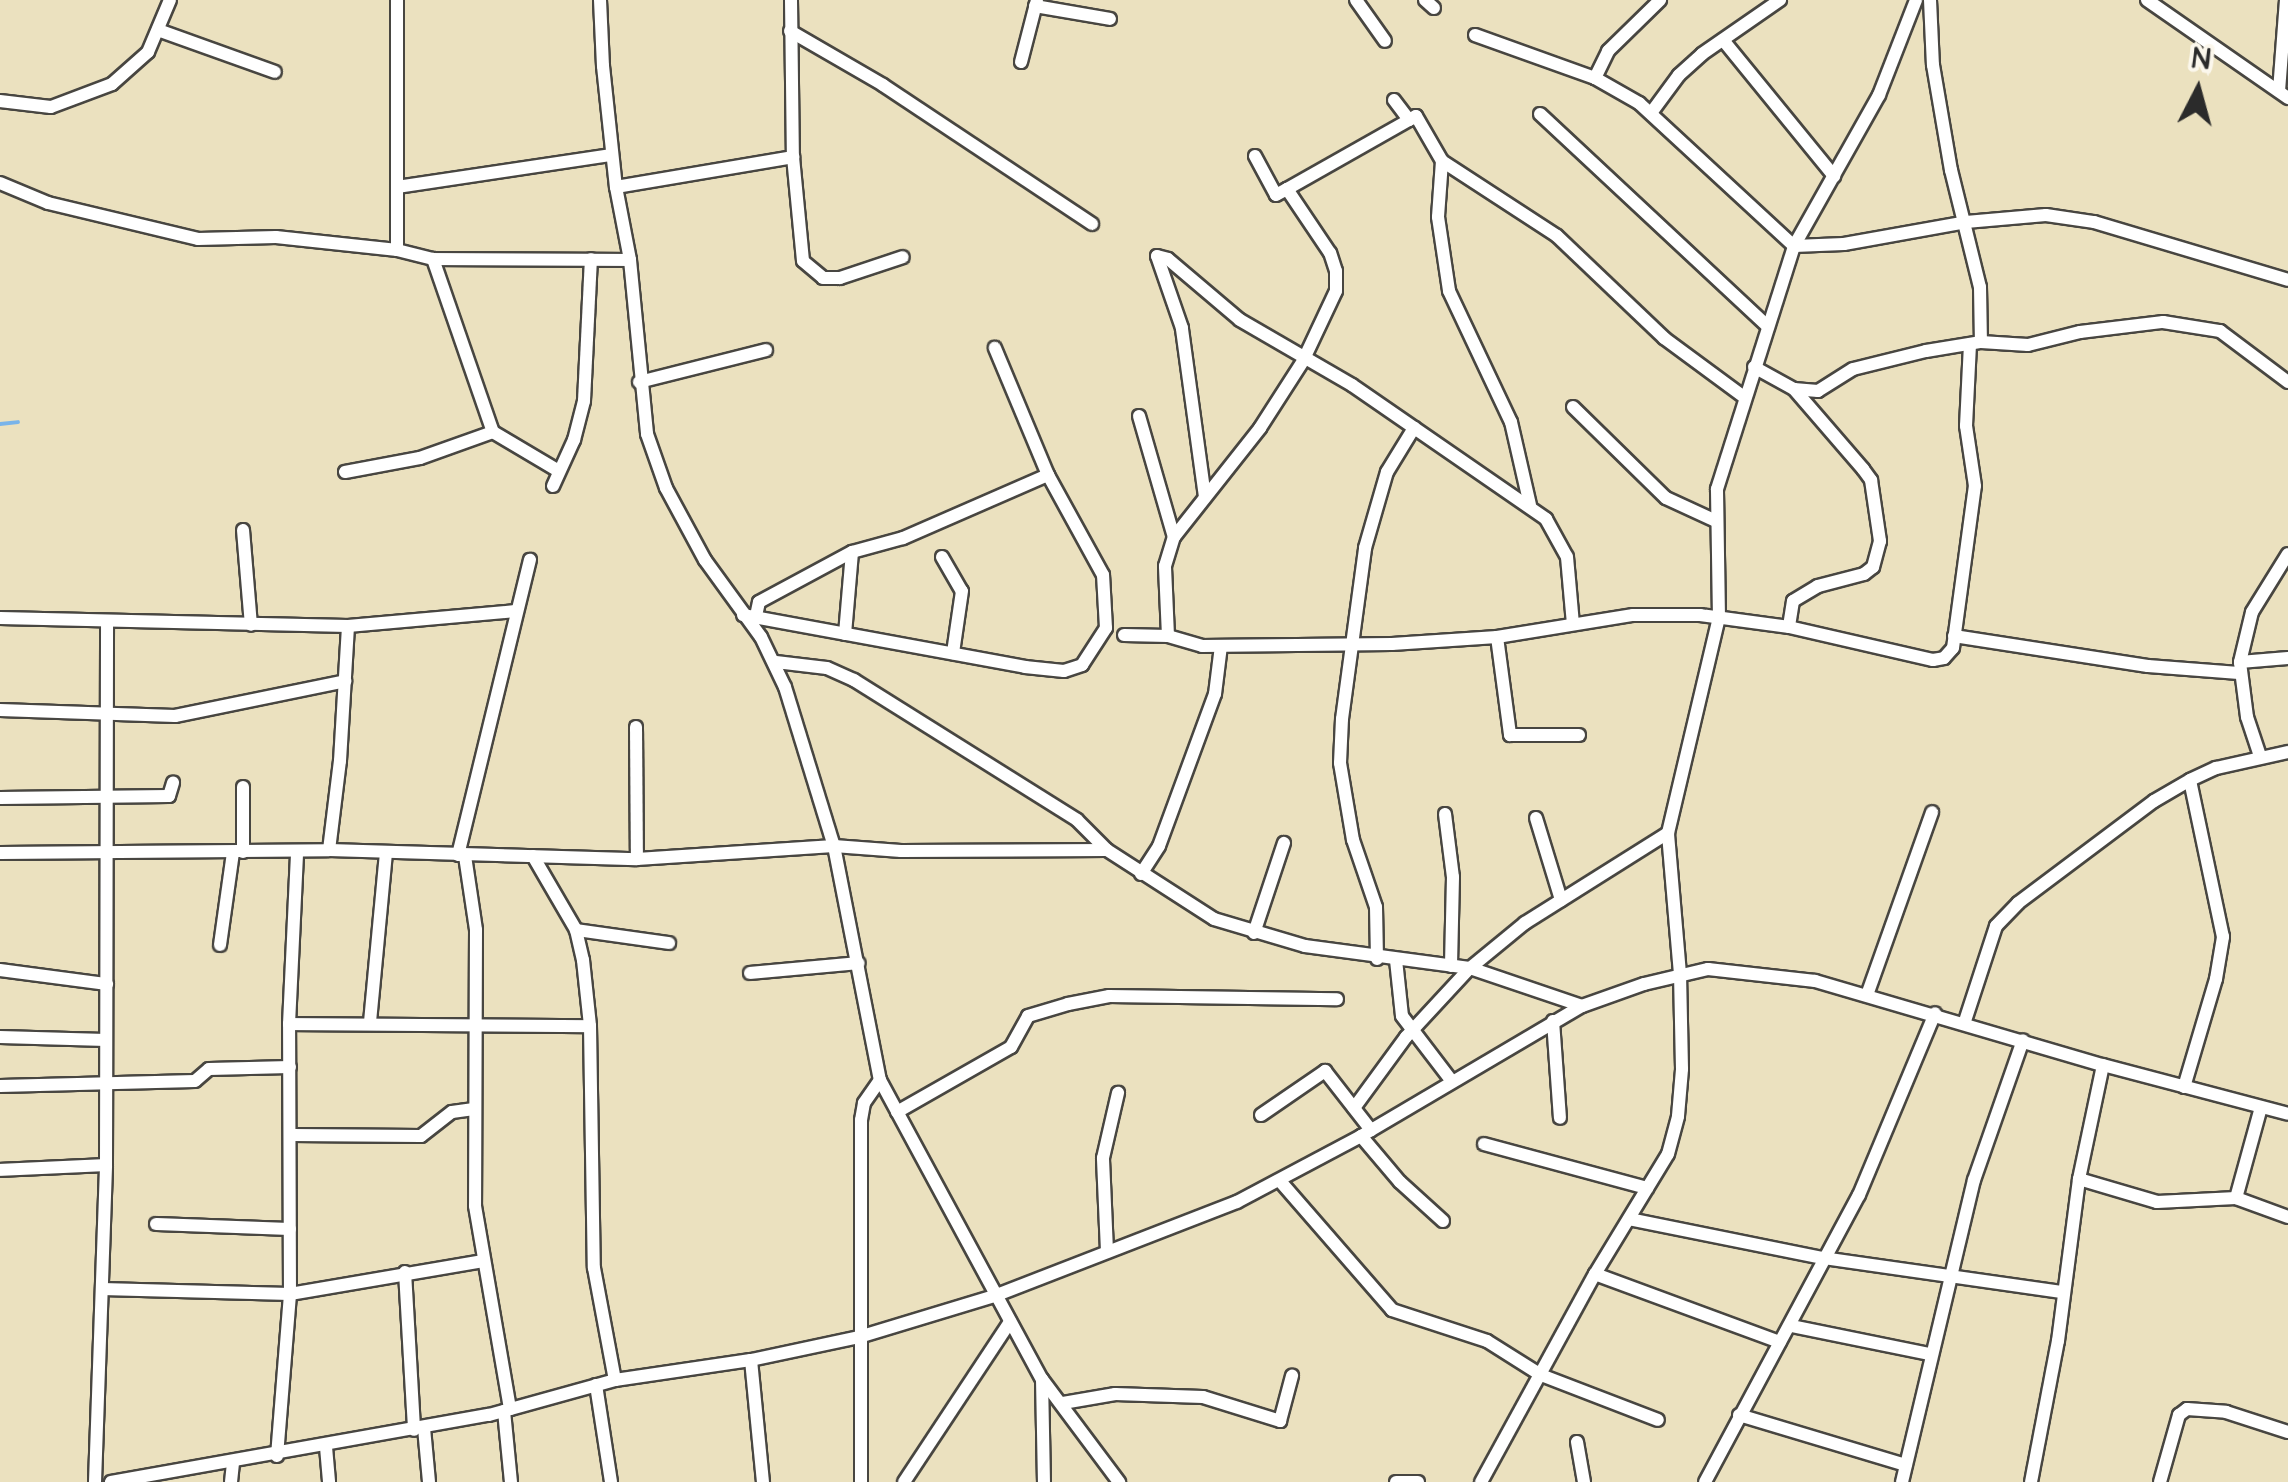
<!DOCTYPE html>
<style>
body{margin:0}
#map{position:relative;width:2288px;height:1482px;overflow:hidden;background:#ebe1bf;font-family:"Architects Daughter",sans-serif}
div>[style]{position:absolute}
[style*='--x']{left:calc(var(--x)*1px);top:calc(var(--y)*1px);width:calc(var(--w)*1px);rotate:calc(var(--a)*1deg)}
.stream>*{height:4px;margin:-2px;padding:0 2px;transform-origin:2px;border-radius:2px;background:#79b4ea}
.roads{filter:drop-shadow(2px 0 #484641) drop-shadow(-2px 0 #484641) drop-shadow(0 2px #484641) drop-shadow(0 -2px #484641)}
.minor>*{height:12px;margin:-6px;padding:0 6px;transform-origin:6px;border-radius:6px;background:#fff}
span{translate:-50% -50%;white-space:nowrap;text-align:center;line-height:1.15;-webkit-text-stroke:8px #fbf7ec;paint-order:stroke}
.north{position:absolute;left:2148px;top:40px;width:100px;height:100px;-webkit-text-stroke:8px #fbf7ec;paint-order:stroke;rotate:6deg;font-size:28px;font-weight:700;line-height:40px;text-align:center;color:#2b2b2b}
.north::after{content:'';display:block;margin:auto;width:35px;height:45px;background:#2b2b2b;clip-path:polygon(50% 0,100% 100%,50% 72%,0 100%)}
</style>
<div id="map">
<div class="stream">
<i style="--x:0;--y:424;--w:18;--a:-6"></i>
</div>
<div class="roads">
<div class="minor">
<i style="--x:397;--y:0;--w:250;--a:90"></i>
<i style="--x:600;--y:0;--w:66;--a:87.4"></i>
<i style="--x:603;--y:66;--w:122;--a:83.9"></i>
<i style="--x:616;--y:187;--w:74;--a:79.1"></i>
<i style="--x:630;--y:260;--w:175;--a:84.4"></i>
<i style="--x:647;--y:434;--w:57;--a:70.6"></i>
<i style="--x:666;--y:488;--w:82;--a:61.6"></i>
<i style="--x:705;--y:560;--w:95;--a:54"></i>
<i style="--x:761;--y:637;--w:55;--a:64.4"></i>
<i style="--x:785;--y:687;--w:166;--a:72.9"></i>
<i style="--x:834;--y:846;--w:238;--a:78.9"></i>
<i style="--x:880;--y:1080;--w:28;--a:125"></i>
<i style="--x:864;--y:1103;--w:17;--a:100"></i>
<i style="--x:861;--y:1120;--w:362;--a:90"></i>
<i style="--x:791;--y:0;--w:157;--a:89.3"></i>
<i style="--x:793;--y:157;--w:104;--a:84.5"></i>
<i style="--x:803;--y:261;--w:26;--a:40"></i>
<i style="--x:823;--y:278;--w:17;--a:0"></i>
<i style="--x:840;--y:278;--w:66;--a:-18.4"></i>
<i style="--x:1356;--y:0;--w:50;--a:54.7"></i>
<i style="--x:1425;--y:0;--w:12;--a:42"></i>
<i style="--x:1930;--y:0;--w:65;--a:87.4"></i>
<i style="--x:1933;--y:65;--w:107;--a:80.3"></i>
<i style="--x:1951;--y:170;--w:121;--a:76.1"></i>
<i style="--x:1980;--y:287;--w:55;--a:89"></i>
<i style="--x:2147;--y:0;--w:172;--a:34.8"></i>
<i style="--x:1035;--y:6;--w:76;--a:9.8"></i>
<i style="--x:158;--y:30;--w:124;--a:19.7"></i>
<i style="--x:790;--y:31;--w:108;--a:30.1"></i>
<i style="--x:883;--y:85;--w:251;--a:33.6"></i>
<i style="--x:1475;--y:35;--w:127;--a:19.7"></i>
<i style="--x:1595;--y:78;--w:51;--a:29.6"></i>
<i style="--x:1639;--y:103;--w:211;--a:42.7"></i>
<i style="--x:1794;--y:246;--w:50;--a:-2.3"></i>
<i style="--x:1844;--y:244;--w:124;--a:-10.2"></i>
<i style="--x:1966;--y:222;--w:80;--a:-5"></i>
<i style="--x:2046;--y:215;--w:49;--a:8.3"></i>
<i style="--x:2094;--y:222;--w:202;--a:16.6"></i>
<i style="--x:1723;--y:40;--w:176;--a:50.8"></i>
<i style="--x:1021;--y:62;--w:64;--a:-75.5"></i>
<i style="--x:1595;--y:78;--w:30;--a:-64"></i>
<i style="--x:1608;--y:51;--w:73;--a:-44.4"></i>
<i style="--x:2279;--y:91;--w:91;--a:-85.6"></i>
<i style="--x:1394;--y:100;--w:25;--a:53"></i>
<i style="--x:1409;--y:120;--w:8;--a:-30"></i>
<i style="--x:1416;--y:116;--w:52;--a:60"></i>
<i style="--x:1442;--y:161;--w:137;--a:33.1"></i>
<i style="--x:1557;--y:236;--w:148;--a:43.6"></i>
<i style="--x:1664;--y:338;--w:99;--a:36.4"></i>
<i style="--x:0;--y:101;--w:51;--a:6.7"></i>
<i style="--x:51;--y:107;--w:65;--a:-20.7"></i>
<i style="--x:112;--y:84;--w:48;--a:-41.6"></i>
<i style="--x:148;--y:52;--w:56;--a:-67.1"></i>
<i style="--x:1651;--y:113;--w:47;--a:-53.6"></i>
<i style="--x:1679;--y:75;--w:31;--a:-42"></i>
<i style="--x:1702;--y:54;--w:95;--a:-34.7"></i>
<i style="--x:1540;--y:114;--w:311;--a:43"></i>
<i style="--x:1255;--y:156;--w:44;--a:61.7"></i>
<i style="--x:1276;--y:195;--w:13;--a:-29"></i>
<i style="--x:1442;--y:161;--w:56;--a:94.1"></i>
<i style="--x:1438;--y:217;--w:75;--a:81.5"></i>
<i style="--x:1449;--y:291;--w:145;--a:64.7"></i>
<i style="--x:1511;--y:422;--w:85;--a:77.1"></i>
<i style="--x:0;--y:183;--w:52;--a:22.6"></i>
<i style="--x:48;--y:203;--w:154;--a:13.5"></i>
<i style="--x:198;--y:239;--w:78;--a:-1.5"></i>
<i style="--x:276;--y:237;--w:122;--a:6.1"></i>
<i style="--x:397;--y:250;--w:37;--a:14"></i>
<i style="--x:433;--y:259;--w:197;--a:0.3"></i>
<i style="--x:397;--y:187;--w:217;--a:-8.5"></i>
<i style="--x:616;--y:187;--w:180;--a:-9.6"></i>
<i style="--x:433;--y:259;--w:183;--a:70.9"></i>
<i style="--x:493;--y:432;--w:74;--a:30.7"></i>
<i style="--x:1754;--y:367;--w:46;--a:28.8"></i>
<i style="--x:1794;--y:389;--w:106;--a:49.2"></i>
<i style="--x:1863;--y:469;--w:14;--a:54"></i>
<i style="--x:1871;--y:480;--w:62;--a:81.6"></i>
<i style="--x:1880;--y:541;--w:27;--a:105"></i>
<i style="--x:1873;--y:567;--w:11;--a:142"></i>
<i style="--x:1864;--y:574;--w:48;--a:165.4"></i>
<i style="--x:1818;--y:586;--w:29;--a:149"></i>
<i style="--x:1793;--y:601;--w:26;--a:99"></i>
<i style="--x:639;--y:382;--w:131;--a:-14.1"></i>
<i style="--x:1794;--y:389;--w:24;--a:5"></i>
<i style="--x:1818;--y:391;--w:41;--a:-32.2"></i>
<i style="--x:1853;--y:369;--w:75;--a:-13.9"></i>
<i style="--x:1926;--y:351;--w:56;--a:-9.3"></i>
<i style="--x:1981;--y:342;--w:47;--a:3.7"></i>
<i style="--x:2028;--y:345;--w:54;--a:-14"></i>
<i style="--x:2080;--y:332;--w:84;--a:-6.9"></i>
<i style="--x:2163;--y:322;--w:58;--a:9"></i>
<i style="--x:2220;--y:331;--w:85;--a:36.9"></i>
<i style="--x:1573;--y:407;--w:130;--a:44.4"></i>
<i style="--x:1666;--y:498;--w:55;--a:24.7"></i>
<i style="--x:1139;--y:416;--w:126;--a:73.9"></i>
<i style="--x:345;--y:472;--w:76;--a:-10.6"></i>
<i style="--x:420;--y:458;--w:77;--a:-19.6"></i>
<i style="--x:553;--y:486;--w:51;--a:-65.5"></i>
<i style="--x:574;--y:440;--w:40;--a:-75.6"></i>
<i style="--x:584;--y:401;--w:142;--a:-87.2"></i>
<i style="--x:1205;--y:497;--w:171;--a:-97.8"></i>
<i style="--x:1182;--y:328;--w:76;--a:-109.1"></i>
<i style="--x:1157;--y:256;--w:11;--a:15"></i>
<i style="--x:1168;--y:259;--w:94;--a:40.3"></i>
<i style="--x:1240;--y:320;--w:129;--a:30.1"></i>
<i style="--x:1352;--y:385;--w:236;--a:34.6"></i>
<i style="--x:1546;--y:519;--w:43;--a:61.1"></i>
<i style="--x:1567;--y:557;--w:67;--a:84.9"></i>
<i style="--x:243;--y:530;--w:95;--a:85.2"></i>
<i style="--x:942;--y:557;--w:39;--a:60"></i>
<i style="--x:962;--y:591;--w:63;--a:98.3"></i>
<i style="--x:743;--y:615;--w:287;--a:10.4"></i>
<i style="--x:1025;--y:667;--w:39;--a:6"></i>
<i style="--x:1064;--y:671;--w:19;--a:-18"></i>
<i style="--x:1082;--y:665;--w:44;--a:-57"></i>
<i style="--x:1106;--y:628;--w:53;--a:-93.2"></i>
<i style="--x:1103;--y:575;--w:114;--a:-118.8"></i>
<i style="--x:1048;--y:475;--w:138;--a:-112.7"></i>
<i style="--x:756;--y:616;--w:14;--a:-78"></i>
<i style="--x:759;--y:602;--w:106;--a:-28.3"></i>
<i style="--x:852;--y:552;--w:53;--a:-15.4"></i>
<i style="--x:903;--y:538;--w:158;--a:-23.5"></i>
<i style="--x:0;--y:618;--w:348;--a:1.3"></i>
<i style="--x:348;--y:626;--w:168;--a:-5.1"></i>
<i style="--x:845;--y:634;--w:82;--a:-85.1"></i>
<i style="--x:1124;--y:635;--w:44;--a:1.3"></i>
<i style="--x:1168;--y:636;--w:35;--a:16"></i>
<i style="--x:1202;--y:646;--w:190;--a:-0.6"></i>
<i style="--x:1392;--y:644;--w:105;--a:-3.8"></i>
<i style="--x:1497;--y:637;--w:138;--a:-9.2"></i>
<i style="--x:1633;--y:615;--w:67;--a:0"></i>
<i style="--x:1700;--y:615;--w:90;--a:7.7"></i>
<i style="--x:1789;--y:627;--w:148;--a:12.9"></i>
<i style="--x:1933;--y:660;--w:11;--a:-10"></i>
<i style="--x:1944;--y:658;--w:13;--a:-48"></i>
<i style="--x:1953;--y:648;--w:163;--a:-82.3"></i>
<i style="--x:1975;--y:486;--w:61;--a:-98.5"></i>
<i style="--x:1966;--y:426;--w:82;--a:-87.2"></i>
<i style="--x:1168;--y:636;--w:70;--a:-92.5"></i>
<i style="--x:1165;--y:566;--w:30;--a:-73"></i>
<i style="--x:1174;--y:537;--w:139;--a:-51.7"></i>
<i style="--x:1260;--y:428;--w:80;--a:-57.3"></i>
<i style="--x:1303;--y:361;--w:77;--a:-64.8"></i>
<i style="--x:1336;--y:291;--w:20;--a:-90"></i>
<i style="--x:1336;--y:271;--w:19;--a:-108"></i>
<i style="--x:1330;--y:253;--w:77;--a:-123.9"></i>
<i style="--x:1287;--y:189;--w:140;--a:-29.5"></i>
<i style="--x:1954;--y:636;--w:196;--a:8.8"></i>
<i style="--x:2148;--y:666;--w:91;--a:4.4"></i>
<i style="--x:1497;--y:637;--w:99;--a:82.4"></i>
<i style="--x:1510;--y:735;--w:69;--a:0"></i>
<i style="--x:776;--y:662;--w:51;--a:6.7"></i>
<i style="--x:827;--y:668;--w:30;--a:24"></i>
<i style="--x:854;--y:680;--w:263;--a:32.1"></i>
<i style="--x:1077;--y:820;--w:42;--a:45"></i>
<i style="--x:1107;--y:850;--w:127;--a:32.8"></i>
<i style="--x:1214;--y:919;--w:95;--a:16.5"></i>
<i style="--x:1305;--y:946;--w:166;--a:7.6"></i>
<i style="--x:1470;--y:968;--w:118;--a:18.7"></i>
<i style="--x:2240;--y:662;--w:48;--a:-4.8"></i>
<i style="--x:0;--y:710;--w:175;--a:2"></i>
<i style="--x:175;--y:716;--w:174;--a:-11.6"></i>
<i style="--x:636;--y:727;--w:132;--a:89.6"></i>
<i style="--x:2260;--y:756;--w:41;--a:-108.4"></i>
<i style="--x:2247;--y:717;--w:55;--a:-97.3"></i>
<i style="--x:2240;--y:662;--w:51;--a:-76.5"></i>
<i style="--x:2252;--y:612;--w:68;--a:-58.2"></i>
<i style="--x:0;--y:798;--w:169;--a:-0.7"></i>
<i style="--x:169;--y:796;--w:14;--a:-73"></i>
<i style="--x:1445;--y:814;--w:64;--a:82.8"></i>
<i style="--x:1453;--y:877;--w:89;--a:91.3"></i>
<i style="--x:1536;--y:818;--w:86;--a:73"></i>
<i style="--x:329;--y:850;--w:90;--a:-83"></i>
<i style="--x:340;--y:761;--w:135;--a:-86.6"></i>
<i style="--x:243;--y:852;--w:65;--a:-90"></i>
<i style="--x:0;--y:853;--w:329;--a:-0.5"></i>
<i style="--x:329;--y:850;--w:308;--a:1.7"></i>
<i style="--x:637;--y:859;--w:197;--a:-3.8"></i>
<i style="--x:834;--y:846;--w:67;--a:4.3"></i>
<i style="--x:901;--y:851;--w:206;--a:-0.3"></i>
<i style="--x:458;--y:855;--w:304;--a:-76.3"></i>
<i style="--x:465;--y:856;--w:75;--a:81.5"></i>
<i style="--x:476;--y:930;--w:276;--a:90.2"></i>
<i style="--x:475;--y:1206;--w:206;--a:80.2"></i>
<i style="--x:533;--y:856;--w:86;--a:59.8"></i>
<i style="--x:576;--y:930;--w:31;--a:77"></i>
<i style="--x:583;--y:960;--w:66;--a:83.9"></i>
<i style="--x:590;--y:1026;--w:242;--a:89.1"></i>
<i style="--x:594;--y:1268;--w:114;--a:79.4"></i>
<i style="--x:1141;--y:874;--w:33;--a:-57"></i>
<i style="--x:1159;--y:846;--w:162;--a:-69.8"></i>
<i style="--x:1215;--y:694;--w:48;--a:-82.9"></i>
<i style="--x:576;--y:930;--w:94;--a:8"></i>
<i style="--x:1254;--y:933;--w:95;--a:-71.6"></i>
<i style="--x:220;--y:945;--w:94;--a:-82"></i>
<i style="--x:1377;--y:959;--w:52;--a:-91.1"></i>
<i style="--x:1376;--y:907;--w:71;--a:-108.9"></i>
<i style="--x:1353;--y:840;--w:78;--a:-99.6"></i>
<i style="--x:1340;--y:763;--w:44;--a:-87.4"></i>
<i style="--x:1342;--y:719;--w:173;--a:-82.3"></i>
<i style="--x:1365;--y:548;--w:79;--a:-73.9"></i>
<i style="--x:1387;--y:472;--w:52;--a:-58.5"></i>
<i style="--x:1396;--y:960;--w:56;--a:83.9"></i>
<i style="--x:1402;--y:1016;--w:81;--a:52.6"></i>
<i style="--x:0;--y:970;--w:108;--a:7.5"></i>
<i style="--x:750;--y:973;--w:109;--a:-5.2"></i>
<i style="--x:1867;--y:995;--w:194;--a:-70.4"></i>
<i style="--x:1553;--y:1021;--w:97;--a:85.9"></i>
<i style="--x:1965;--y:1021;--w:100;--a:-71.9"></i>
<i style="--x:1996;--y:926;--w:32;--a:-46"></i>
<i style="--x:2018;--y:903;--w:170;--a:-36.9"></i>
<i style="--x:2154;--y:801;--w:42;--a:-30.3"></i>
<i style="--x:2190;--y:780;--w:29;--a:-25"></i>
<i style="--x:2216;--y:768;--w:74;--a:-12.5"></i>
<i style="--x:370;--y:1022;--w:170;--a:-84.6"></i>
<i style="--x:289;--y:1024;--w:301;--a:0.4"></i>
<i style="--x:0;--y:1037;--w:106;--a:1.6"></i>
<i style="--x:880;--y:1080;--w:340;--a:61.6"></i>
<i style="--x:1042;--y:1379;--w:129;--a:53.2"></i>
<i style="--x:0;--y:1086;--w:195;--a:-1.5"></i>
<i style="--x:195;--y:1081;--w:18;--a:-41"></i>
<i style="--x:209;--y:1069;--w:81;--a:-1.4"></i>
<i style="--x:2184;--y:1087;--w:113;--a:-73.5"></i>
<i style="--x:2216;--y:979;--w:43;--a:-80.5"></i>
<i style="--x:2223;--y:937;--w:160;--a:-101.9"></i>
<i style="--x:1354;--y:1108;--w:88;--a:-53.8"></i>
<i style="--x:1406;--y:1037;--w:94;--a:-47.2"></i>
<i style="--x:1470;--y:968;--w:71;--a:-39.3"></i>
<i style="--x:1525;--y:923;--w:169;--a:-32.2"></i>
<i style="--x:897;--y:1112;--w:131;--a:-29.7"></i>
<i style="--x:1011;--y:1047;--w:35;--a:-61"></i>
<i style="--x:1028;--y:1016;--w:42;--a:-16.7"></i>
<i style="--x:1068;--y:1004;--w:42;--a:-11"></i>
<i style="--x:1109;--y:996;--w:228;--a:0.8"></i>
<i style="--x:1261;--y:1115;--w:78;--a:-34.5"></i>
<i style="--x:1325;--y:1071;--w:75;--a:52.1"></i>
<i style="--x:292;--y:1135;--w:129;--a:0.4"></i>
<i style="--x:421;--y:1136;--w:39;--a:-38"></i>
<i style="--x:452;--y:1112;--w:22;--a:-8"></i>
<i style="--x:1361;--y:1136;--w:60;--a:49.7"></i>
<i style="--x:1400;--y:1182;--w:58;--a:42.2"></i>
<i style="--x:1484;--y:1144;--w:169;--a:15.1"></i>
<i style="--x:0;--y:1170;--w:106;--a:-2.7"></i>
<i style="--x:2079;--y:1179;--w:81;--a:16.4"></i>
<i style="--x:2157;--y:1202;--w:79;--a:-2.9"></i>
<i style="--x:2236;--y:1198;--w:55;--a:20.1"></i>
<i style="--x:1280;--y:1181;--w:171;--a:49"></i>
<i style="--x:1392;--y:1310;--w:100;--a:18.1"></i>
<i style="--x:1487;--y:1341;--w:64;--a:32.2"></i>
<i style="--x:1541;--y:1375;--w:125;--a:21"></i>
<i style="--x:2236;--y:1198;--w:94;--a:-74.6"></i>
<i style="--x:1629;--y:1219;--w:198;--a:11.4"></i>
<i style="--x:1823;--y:1258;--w:242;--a:8.1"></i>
<i style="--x:156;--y:1224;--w:134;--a:2.1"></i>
<i style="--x:1107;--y:1251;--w:93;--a:-92.5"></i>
<i style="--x:1103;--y:1158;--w:67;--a:-77"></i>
<i style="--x:405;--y:1272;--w:158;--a:86.7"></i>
<i style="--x:1595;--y:1274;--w:197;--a:20.2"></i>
<i style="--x:102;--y:1289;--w:188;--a:1.5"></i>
<i style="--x:290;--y:1294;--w:196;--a:-9.7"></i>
<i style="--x:1792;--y:1326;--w:141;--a:11.5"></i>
<i style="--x:751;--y:1360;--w:123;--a:84.4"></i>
<i style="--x:1042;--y:1379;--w:103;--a:88.9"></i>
<i style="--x:596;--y:1385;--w:98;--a:81.2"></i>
<i style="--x:1063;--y:1403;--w:53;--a:-9.8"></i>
<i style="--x:1115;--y:1394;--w:88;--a:2"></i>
<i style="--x:1203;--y:1397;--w:81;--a:17.3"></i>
<i style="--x:1280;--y:1421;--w:47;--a:-75.1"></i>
<i style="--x:504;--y:1411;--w:71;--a:84.4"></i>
<i style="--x:1739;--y:1415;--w:174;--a:16.7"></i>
<i style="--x:424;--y:1428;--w:54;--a:84.7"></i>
<i style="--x:1577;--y:1442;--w:41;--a:80.1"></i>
<i style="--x:326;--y:1447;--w:35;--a:85"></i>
<i style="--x:277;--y:1456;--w:163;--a:-85.4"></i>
<i style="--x:290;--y:1294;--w:270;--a:-90.2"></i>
<i style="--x:289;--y:1024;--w:172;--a:-87.3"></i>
<i style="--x:95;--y:1482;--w:317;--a:-88"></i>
<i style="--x:106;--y:1165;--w:541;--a:-89.89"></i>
<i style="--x:111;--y:1482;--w:384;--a:-10.1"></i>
<i style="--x:489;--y:1415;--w:131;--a:-15.5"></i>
<i style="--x:615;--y:1380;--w:137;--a:-8.4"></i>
<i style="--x:751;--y:1360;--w:110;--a:-12"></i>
<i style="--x:859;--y:1337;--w:144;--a:-16.9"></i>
<i style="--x:997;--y:1295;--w:257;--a:-21.2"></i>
<i style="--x:1237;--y:1202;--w:140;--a:-28"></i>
<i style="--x:1361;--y:1136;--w:256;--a:-30.5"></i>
<i style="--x:1582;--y:1006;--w:66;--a:-19.5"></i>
<i style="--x:1644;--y:984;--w:66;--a:-13.2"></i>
<i style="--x:1708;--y:969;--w:108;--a:6.4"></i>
<i style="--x:1815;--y:981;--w:300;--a:16.3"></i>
<i style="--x:2103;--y:1065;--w:191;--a:14.8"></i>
<i style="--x:231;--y:1482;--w:18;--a:-84"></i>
<i style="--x:904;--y:1482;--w:192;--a:-56.5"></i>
<i style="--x:1396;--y:1482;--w:22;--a:0"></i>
<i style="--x:1481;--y:1482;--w:237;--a:-61.3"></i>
<i style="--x:1595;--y:1274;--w:140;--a:-58.7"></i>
<i style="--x:1668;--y:1154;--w:39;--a:-75"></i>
<i style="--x:1678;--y:1116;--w:47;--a:-85.1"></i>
<i style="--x:1682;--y:1069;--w:95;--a:-91.2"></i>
<i style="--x:1680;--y:974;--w:142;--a:-94.9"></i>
<i style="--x:1668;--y:833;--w:221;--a:-76.7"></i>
<i style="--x:1719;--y:618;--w:129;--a:-90.9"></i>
<i style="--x:1717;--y:489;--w:255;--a:-72.4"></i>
<i style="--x:1794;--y:246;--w:173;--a:-60.6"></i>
<i style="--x:1879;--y:95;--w:102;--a:-68.7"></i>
<i style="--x:1705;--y:1482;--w:326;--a:-61.8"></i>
<i style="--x:1859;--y:1195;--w:197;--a:-67.3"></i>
<i style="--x:1902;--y:1482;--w:310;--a:-76.6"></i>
<i style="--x:1974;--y:1180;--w:148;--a:-70.7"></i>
<i style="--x:2031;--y:1482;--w:144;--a:-79.2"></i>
<i style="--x:2058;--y:1341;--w:163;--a:-82.6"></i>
<i style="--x:2079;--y:1179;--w:116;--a:-78.1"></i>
<i style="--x:2160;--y:1482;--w:70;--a:-74.2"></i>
<i style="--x:2179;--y:1415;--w:10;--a:-37"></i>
<i style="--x:2187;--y:1409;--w:39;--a:4"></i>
<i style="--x:2226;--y:1412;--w:65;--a:17.9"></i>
</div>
</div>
<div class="north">N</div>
</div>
